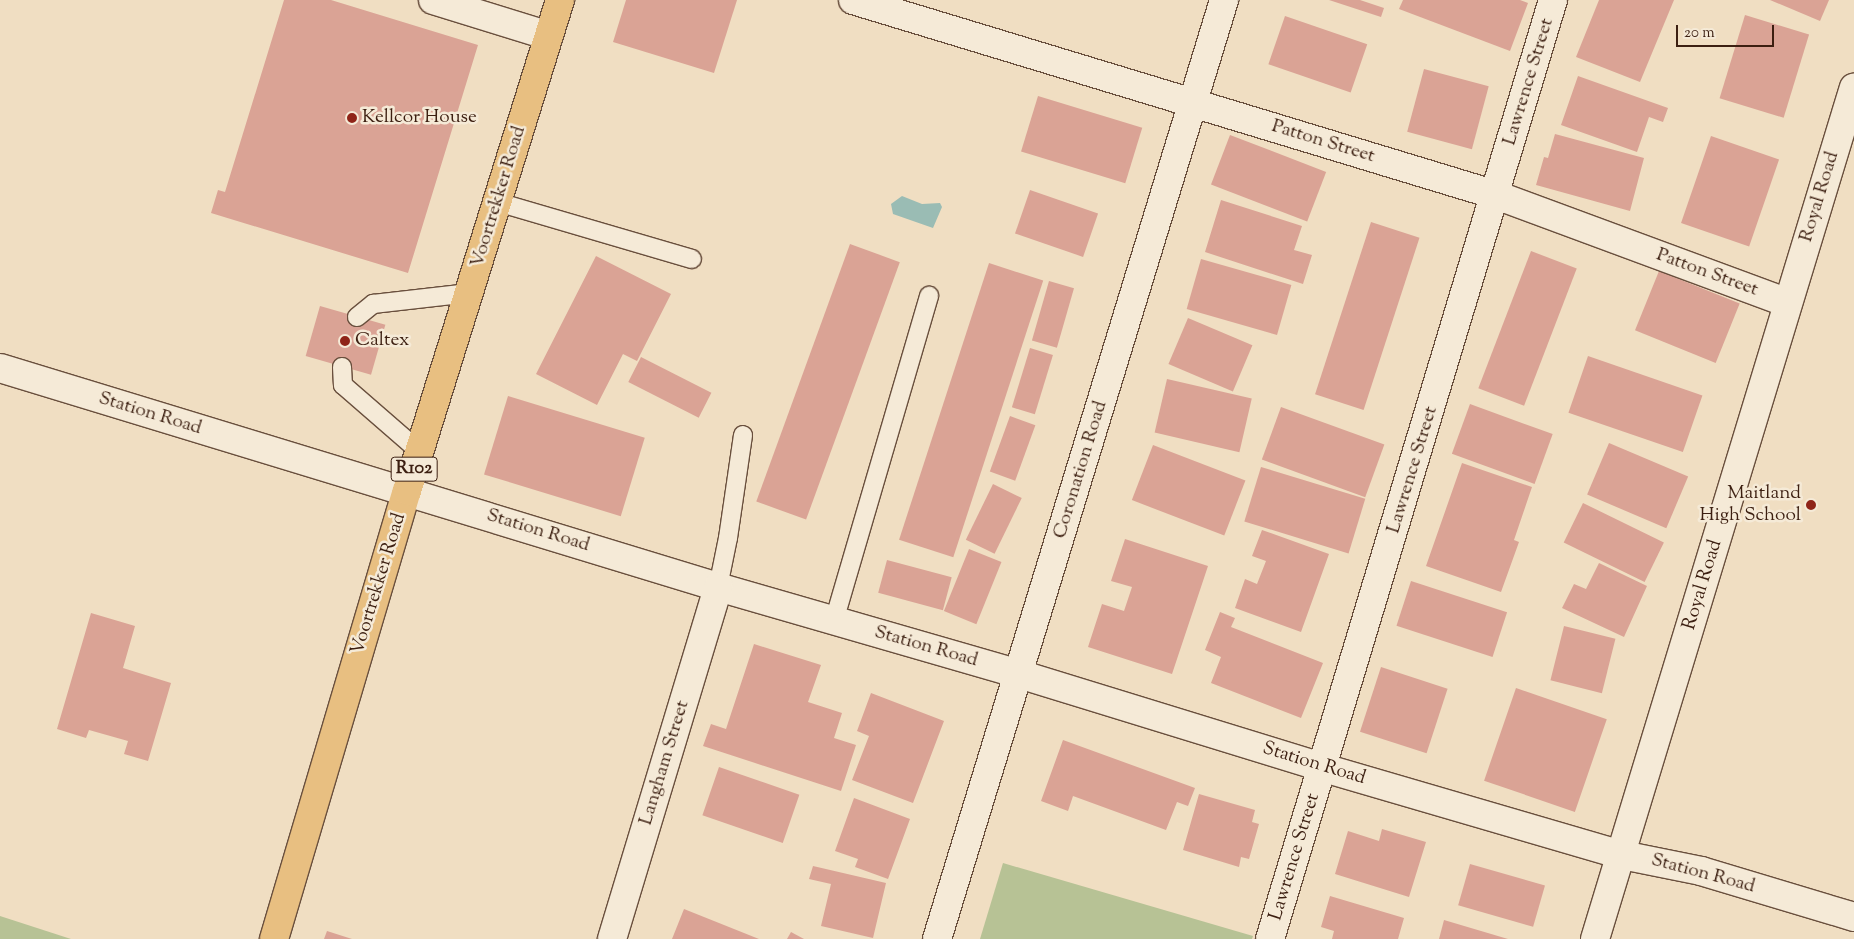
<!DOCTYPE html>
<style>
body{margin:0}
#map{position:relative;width:1854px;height:939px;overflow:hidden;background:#f0dec2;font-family:"Sorts Mill Goudy",serif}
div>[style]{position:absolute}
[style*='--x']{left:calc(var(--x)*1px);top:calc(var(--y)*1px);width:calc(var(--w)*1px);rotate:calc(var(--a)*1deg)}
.green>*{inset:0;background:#b7c295}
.water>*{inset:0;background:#9abcb4}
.building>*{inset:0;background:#daa395;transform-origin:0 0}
.roads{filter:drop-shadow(1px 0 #694f3d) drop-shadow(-1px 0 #694f3d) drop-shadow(0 1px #694f3d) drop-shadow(0 -1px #694f3d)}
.lane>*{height:18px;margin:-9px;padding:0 9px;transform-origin:9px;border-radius:9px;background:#f5ead7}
.street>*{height:28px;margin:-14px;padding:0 14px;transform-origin:14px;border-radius:14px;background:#f5ead7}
.primary>*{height:28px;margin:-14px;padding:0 14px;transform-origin:14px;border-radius:14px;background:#e8bf81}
.dots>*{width:14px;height:14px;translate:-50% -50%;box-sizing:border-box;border:2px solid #f5ead7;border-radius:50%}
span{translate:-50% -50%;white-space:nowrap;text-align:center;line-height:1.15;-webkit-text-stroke:5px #f5ead7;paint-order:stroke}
.shield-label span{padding:1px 4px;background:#f5ead7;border:1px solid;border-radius:4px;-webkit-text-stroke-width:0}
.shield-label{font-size:18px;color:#3c1f11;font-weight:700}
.street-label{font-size:19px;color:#3c1f11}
.poi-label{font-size:19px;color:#3c1f11}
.left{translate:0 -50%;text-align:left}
.right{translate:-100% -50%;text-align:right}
.scale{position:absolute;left:1676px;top:25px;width:98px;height:22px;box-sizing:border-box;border:2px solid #3c1f11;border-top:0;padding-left:6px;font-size:15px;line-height:18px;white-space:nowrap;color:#3c1f11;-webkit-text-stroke:4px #f5ead7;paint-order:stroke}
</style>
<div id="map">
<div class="green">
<i style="clip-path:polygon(1003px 863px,1253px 936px,1252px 939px,980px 939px)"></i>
<i style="clip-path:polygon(0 916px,71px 939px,0 939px)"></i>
</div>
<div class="water">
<i style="clip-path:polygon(902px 196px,922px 204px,940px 203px,942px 207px,933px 228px,893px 214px,891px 204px)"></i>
</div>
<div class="building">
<i style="clip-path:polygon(284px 0,331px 0,478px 45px,408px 273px,211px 213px,218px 190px,225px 192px)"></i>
<i style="clip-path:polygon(626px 0,737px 0,714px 73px,613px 42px)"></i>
<i style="clip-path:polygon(1329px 0,1360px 0,1384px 8px,1381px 17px)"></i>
<i style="clip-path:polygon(1403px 0,1520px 0,1528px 3px,1510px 51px,1399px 9px)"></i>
<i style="clip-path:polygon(1599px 0,1674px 0,1640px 82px,1576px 57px)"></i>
<i style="clip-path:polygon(1770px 0,1829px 0,1820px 21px)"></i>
<i style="left:1745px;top:15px;width:67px;height:87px;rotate:17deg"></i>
<i style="left:1285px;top:16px;width:87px;height:51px;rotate:19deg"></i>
<i style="left:1424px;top:69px;width:67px;height:65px;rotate:15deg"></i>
<i style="clip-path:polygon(1578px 76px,1668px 108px,1663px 122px,1649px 117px,1637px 152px,1561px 125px)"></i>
<i style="left:1038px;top:96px;width:109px;height:58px;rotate:17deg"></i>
<i style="clip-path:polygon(1555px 134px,1644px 158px,1630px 211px,1536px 185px,1544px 157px,1548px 158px)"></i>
<i style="left:1230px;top:135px;width:103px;height:53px;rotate:21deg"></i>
<i style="left:1711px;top:136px;width:72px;height:92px;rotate:19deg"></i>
<i style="left:1030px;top:190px;width:72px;height:46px;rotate:19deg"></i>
<i style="clip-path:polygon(1221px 200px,1302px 226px,1294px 250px,1312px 255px,1303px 284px,1205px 252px)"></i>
<i style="left:1371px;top:222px;width:51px;height:181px;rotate:18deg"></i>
<i style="left:850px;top:244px;width:53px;height:274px;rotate:20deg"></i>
<i style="left:1531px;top:251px;width:49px;height:147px;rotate:21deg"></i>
<i style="clip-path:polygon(596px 256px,671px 294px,637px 361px,623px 354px,597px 405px,536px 374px)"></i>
<i style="left:1201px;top:259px;width:94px;height:52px;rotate:16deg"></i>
<i style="left:989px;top:263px;width:57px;height:291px;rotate:18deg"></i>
<i style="left:1659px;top:271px;width:87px;height:64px;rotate:22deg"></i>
<i style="left:1049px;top:281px;width:26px;height:62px;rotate:16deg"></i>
<i style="left:320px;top:306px;width:68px;height:52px;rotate:16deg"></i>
<i style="left:1188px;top:318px;width:70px;height:50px;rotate:23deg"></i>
<i style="left:1030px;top:348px;width:24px;height:62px;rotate:17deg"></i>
<i style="left:1588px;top:356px;width:121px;height:60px;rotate:19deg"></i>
<i style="left:641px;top:357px;width:79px;height:28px;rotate:27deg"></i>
<i style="left:1167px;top:379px;width:87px;height:55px;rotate:13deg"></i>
<i style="left:508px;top:396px;width:143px;height:82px;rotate:17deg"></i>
<i style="left:1470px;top:404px;width:88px;height:53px;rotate:20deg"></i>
<i style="left:1281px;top:407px;width:110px;height:56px;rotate:20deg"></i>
<i style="left:1010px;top:416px;width:27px;height:59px;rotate:20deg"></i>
<i style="left:1609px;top:443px;width:86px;height:56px;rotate:23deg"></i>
<i style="left:1153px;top:445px;width:99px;height:59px;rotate:21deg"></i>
<i style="clip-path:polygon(1462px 463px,1532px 487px,1514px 540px,1519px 542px,1501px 592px,1426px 566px)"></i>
<i style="left:1261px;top:467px;width:109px;height:57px;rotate:17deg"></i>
<i style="left:993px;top:484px;width:32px;height:62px;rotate:26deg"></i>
<i style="left:1583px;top:503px;width:90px;height:44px;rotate:26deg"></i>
<i style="clip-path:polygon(1262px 530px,1329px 554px,1301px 632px,1235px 608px,1245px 579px,1257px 584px,1266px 561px,1252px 556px)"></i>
<i style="clip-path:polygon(1125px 539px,1208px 566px,1172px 674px,1088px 647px,1102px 604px,1124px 611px,1132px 587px,1111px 581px)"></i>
<i style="left:969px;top:549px;width:35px;height:67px;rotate:22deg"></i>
<i style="left:887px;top:560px;width:67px;height:34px;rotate:15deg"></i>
<i style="clip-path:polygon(1599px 563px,1647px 586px,1624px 637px,1562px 608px,1574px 584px,1586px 589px)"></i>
<i style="left:1411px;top:581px;width:101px;height:47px;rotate:18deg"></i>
<i style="clip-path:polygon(1220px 612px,1235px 618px,1231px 627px,1323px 663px,1301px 718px,1211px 683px,1221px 657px,1205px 650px)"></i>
<i style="clip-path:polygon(91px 613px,135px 626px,123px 668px,171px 683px,148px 761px,124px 754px,128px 741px,89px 730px,86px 738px,57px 729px)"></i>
<i style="left:1564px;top:626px;width:53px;height:56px;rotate:14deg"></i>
<i style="clip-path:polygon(754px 644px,821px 665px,808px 702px,842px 713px,834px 738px,856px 745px,841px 791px,703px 746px,711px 724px,726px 729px)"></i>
<i style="left:1381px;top:667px;width:70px;height:68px;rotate:18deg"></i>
<i style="left:1516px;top:688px;width:96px;height:98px;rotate:19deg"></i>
<i style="clip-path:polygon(871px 693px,944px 721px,913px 803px,852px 780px,869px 736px,857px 731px)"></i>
<i style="clip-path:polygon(1063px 740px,1195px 788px,1188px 806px,1177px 802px,1166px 830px,1073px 796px,1068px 811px,1041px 801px)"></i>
<i style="left:719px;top:767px;width:85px;height:51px;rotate:19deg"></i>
<i style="clip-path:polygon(1199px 794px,1255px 810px,1252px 822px,1259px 824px,1249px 859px,1241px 857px,1239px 867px,1183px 850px)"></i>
<i style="clip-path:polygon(854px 798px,910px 819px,888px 879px,855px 867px,858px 859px,835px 851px)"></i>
<i style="clip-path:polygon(1382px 829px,1426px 842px,1409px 897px,1335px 874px,1348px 831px,1379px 841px)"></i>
<i style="left:1470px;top:864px;width:78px;height:43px;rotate:16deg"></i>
<i style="clip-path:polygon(813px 866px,886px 883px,873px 938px,821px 926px,831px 884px,809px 879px)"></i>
<i style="clip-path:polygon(1330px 896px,1404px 918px,1398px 939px,1332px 939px,1334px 931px,1321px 927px)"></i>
<i style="clip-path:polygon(684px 909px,759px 939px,672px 939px)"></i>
<i style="clip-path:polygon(1444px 920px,1508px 939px,1439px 939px)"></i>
<i style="clip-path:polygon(327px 931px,352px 939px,324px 939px)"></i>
<i style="clip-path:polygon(791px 932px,804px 939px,787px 939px)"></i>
</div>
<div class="roads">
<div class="lane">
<i style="--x:497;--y:202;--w:203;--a:16.3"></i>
<i style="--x:357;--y:317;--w:21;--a:-39"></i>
<i style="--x:373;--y:304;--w:97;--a:-6.5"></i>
<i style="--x:342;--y:367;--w:18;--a:87"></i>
<i style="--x:343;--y:385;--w:101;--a:41"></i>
<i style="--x:718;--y:587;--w:50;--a:-78.5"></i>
<i style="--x:728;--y:538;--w:104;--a:-81.7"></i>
<i style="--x:834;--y:621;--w:339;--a:-73.7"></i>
</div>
<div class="street">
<i style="--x:433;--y:0;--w:121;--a:17.2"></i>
<i style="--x:853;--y:0;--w:672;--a:16.87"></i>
<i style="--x:1496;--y:195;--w:311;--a:20.3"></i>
<i style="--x:0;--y:368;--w:751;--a:16.96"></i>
<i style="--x:718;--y:587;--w:313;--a:16.1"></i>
<i style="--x:1019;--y:674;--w:319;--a:17.1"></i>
<i style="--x:1324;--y:768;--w:310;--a:16.3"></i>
<i style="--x:1622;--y:855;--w:81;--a:11.4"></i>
<i style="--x:1701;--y:871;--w:160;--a:16.7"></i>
<i style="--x:612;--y:939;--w:368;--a:-73.2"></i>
<i style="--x:937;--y:939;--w:982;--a:-73"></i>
<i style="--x:1270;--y:939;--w:981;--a:-73.23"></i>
<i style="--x:1595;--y:939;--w:890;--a:-73.09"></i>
</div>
<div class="primary">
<i style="--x:274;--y:939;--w:467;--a:-73.5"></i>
<i style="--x:407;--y:491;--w:514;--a:-72.69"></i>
</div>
</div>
<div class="dots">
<i style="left:352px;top:118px;background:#8f2418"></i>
<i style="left:345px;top:341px;background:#8f2418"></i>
<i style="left:1811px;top:505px;background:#8f2418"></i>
</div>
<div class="shield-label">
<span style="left:414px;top:469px">R102</span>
</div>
<div class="street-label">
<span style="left:1529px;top:82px;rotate:-73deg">Lawrence Street</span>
<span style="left:1323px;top:142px;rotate:17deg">Patton Street</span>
<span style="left:499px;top:197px;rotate:-73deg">Voortrekker Road</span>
<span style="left:1820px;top:197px;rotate:-73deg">Royal Road</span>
<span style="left:1707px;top:273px;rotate:20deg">Patton Street</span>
<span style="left:150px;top:414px;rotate:17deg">Station Road</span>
<span style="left:1081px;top:470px;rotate:-73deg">Coronation Road</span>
<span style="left:1413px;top:470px;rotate:-73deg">Lawrence Street</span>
<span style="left:538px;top:531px;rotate:17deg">Station Road</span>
<span style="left:379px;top:584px;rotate:-73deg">Voortrekker Road</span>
<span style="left:1703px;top:585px;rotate:-73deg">Royal Road</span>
<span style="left:926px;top:647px;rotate:16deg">Station Road</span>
<span style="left:665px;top:763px;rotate:-73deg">Langham Street</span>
<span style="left:1314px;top:764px;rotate:17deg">Station Road</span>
<span style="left:1295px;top:857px;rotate:-73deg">Lawrence Street</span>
<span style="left:1703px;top:874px;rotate:15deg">Station Road</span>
</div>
<div class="poi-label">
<span class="left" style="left:362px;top:118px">Kellcor House</span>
<span class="left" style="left:355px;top:341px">Caltex</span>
<span class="right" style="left:1801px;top:505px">Maitland<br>High School</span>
</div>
<div class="scale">20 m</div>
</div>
